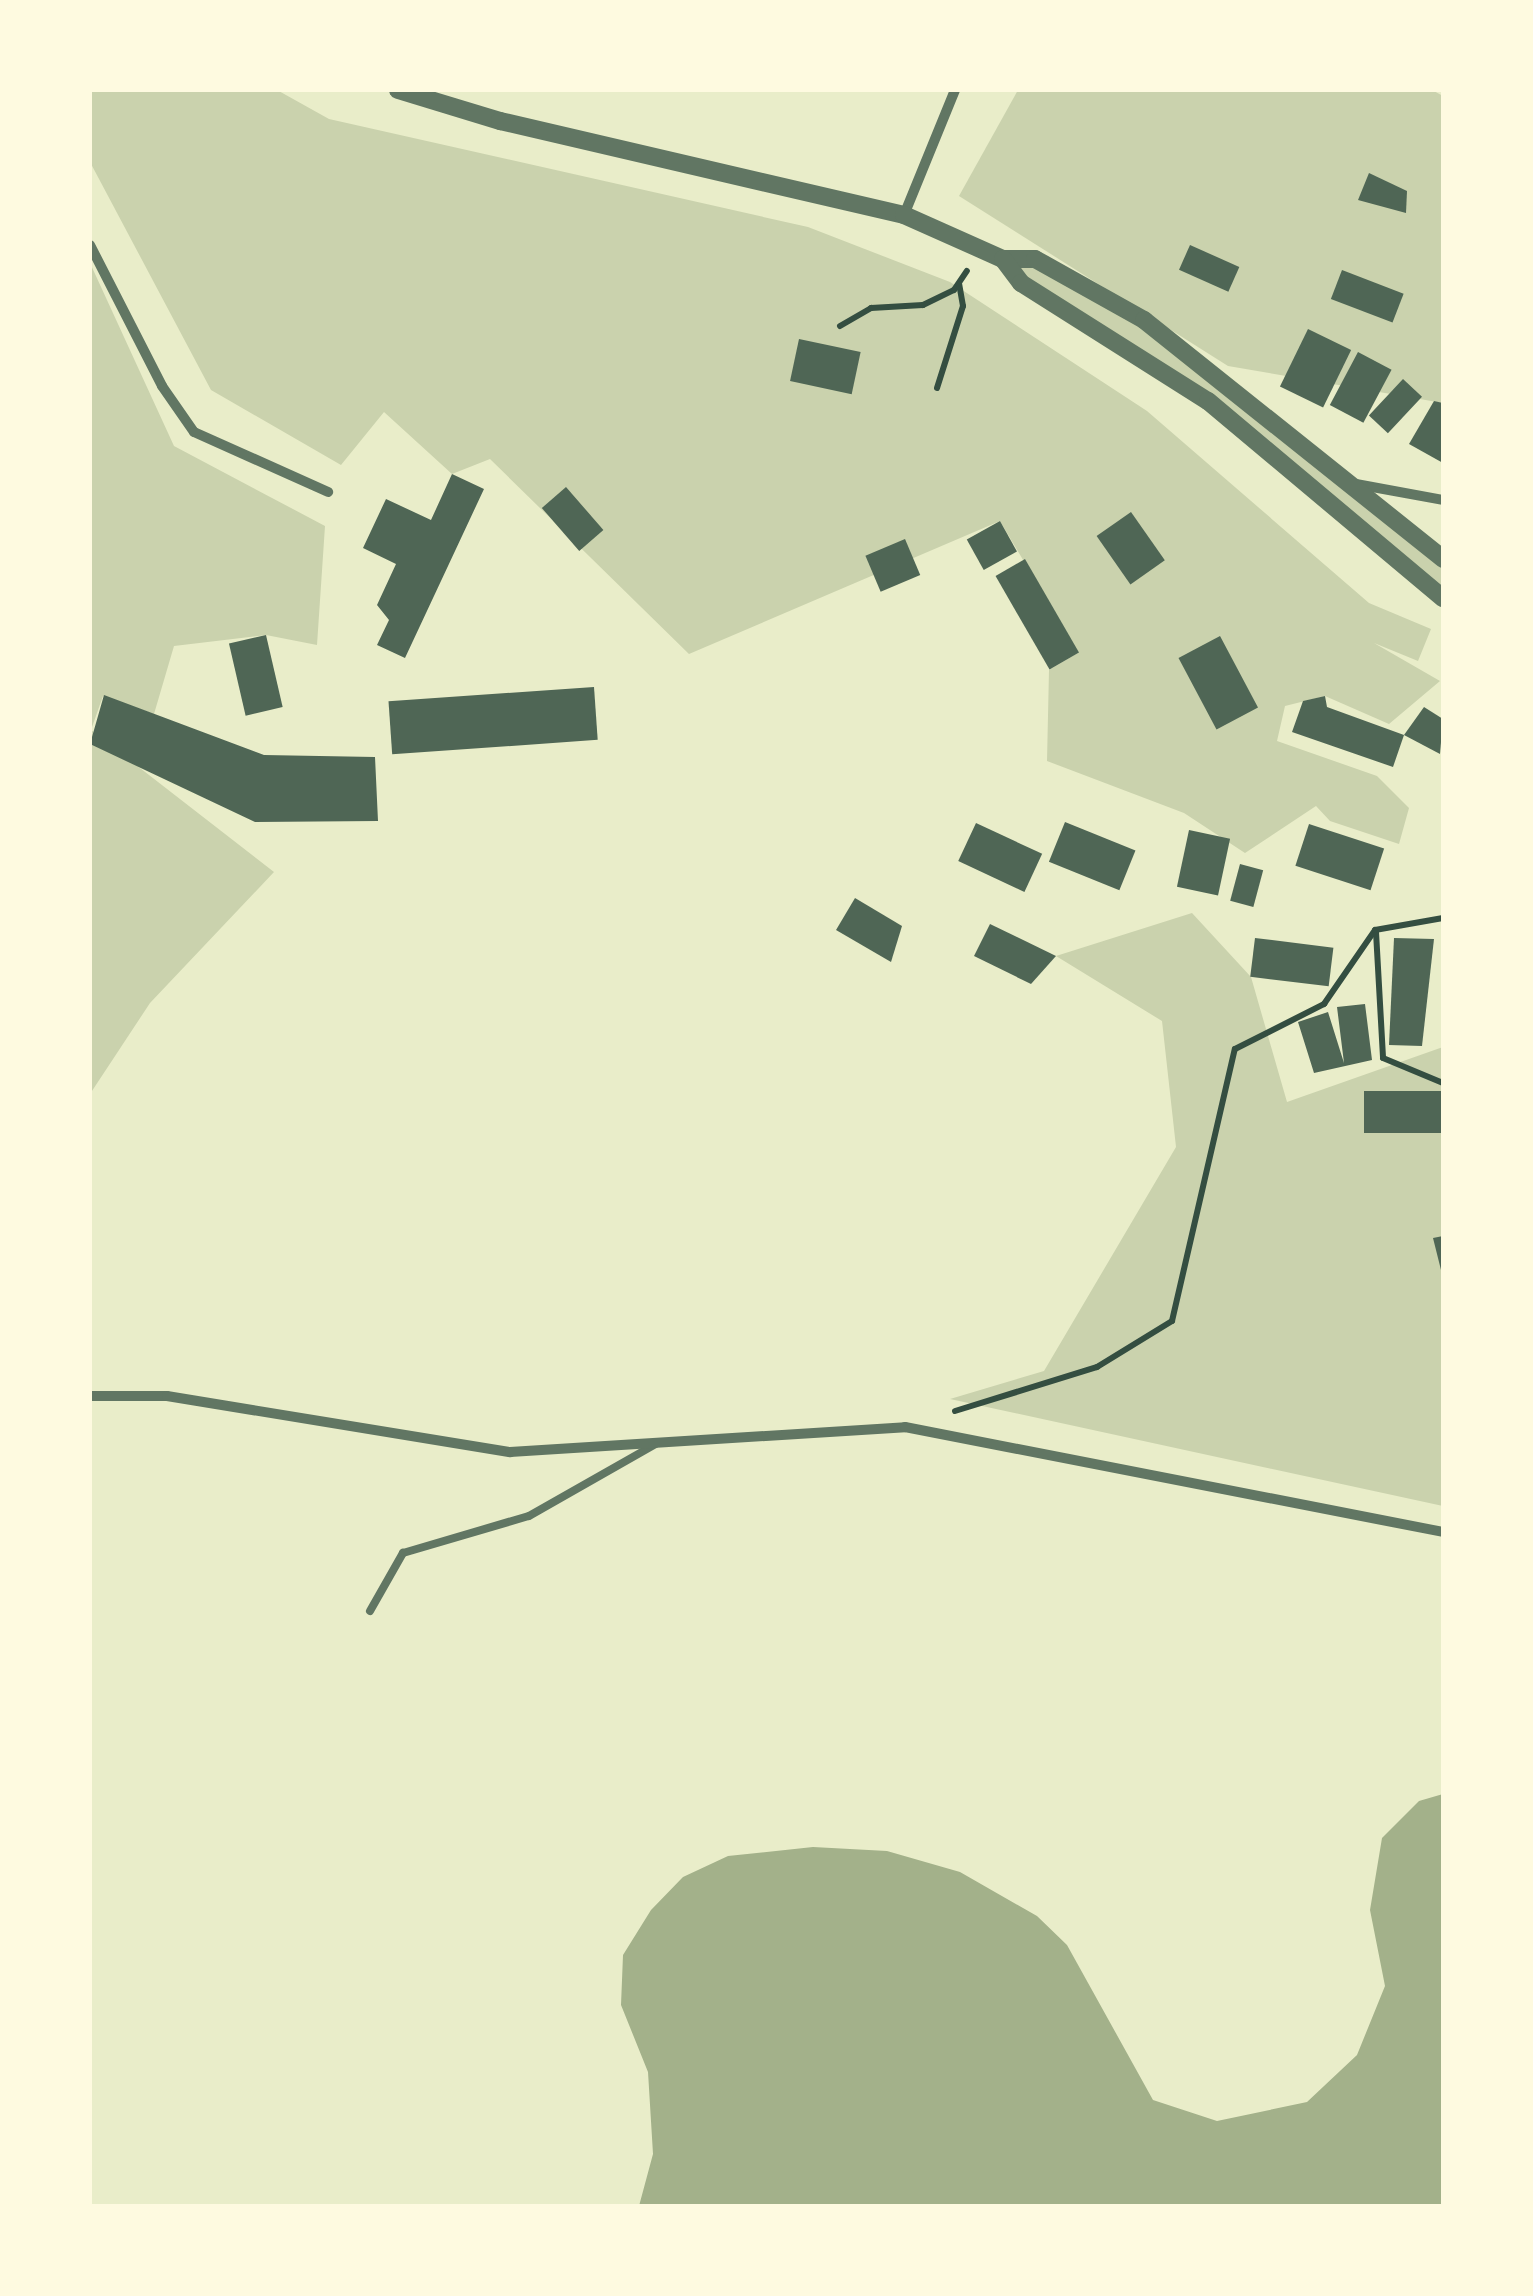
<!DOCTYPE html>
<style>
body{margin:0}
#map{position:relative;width:1533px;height:2296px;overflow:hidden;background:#e9edc9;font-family:"IBM Plex Sans",sans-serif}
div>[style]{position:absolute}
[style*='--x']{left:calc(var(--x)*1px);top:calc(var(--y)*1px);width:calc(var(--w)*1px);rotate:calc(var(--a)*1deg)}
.green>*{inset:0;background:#cad2ad}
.water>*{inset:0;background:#a3b18a}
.building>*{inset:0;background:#4f6655;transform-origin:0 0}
.path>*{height:6px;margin:-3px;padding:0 3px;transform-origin:3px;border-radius:3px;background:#344e41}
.service>*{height:8px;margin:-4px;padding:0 4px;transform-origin:4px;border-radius:4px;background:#617663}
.minor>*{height:10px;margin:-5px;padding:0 5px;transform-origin:5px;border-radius:5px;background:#617663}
.tertiary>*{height:18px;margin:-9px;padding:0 9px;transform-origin:9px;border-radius:9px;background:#617663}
span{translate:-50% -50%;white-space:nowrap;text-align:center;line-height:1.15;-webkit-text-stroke:9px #fefae0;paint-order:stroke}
.frame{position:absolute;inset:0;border:92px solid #fefae0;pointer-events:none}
</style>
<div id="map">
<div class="green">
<i style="clip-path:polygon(90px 90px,277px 90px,329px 119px,808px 227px,950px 282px,1147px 411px,1369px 603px,1431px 629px,1418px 661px,1374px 643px,1440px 681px,1389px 724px,1325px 696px,1285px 706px,1277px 741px,1377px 776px,1409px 808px,1399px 844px,1330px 821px,1316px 806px,1245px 853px,1184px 813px,1047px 761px,1049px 670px,1078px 653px,1000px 521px,689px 654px,490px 459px,452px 474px,384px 412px,341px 465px,211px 390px,90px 162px)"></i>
<i style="clip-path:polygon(1018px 90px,1432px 90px,1443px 96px,1443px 403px,1228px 366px,959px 196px)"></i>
<i style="clip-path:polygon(1003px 259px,1035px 259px,1101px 292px,1443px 559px,1443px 598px,1274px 458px)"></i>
<i style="clip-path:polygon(90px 263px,174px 446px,325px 526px,317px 645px,266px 635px,174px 646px,154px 714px,103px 696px,91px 730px,274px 872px,150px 1003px,90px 1094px)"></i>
<i style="clip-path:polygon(1192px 913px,1251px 977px,1287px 1102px,1443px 1047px,1443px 1506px,950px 1399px,1044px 1371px,1176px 1147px,1162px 1021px,1056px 956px)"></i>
</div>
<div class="water">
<i style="clip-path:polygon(1443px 1794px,1443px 2206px,639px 2206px,653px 2154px,648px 2072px,621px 2005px,623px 1955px,651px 1910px,683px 1877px,728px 1856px,813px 1847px,887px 1851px,960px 1872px,1037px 1916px,1067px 1945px,1153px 2100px,1217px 2121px,1307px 2102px,1357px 2055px,1385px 1986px,1370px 1910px,1382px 1838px,1419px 1801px)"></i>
</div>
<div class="building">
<i style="clip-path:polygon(1369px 173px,1407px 191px,1406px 213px,1358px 200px)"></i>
<i style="left:1190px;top:245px;width:54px;height:27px;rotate:24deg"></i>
<i style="left:1342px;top:270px;width:66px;height:31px;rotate:21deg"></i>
<i style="left:1308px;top:329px;width:48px;height:64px;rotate:26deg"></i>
<i style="left:799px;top:339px;width:63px;height:43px;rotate:12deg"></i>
<i style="left:1358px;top:352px;width:38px;height:60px;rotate:28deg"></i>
<i style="left:1403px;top:379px;width:26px;height:50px;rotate:43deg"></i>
<i style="clip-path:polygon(1434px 401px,1443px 403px,1443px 463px,1409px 444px)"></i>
<i style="clip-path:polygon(452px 474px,484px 489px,405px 658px,377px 645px,389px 620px,377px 605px,396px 564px,363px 548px,386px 499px,431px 520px)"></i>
<i style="left:566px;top:487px;width:57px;height:32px;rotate:49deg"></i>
<i style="left:1131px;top:512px;width:59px;height:42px;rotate:55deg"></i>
<i style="left:1000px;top:521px;width:35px;height:38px;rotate:61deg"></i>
<i style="left:905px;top:539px;width:39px;height:43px;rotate:67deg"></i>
<i style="left:1025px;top:559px;width:108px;height:34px;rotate:60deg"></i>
<i style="left:266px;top:635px;width:74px;height:38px;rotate:77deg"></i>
<i style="left:1220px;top:636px;width:81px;height:47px;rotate:62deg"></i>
<i style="left:594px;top:687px;width:53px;height:206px;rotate:86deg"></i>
<i style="clip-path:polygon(104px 695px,264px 755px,375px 757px,378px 821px,255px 822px,90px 744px)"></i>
<i style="clip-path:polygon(1325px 696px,1327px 707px,1404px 735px,1393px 767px,1292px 732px,1303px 701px)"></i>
<i style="clip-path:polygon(1424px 707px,1443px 719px,1440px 754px,1404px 735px)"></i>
<i style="left:1065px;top:822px;width:76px;height:43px;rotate:22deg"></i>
<i style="left:976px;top:823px;width:73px;height:42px;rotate:25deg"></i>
<i style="left:1309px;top:824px;width:79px;height:44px;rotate:18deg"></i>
<i style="left:1189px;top:830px;width:42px;height:58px;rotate:12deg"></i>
<i style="left:1240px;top:864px;width:24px;height:38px;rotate:15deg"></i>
<i style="clip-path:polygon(855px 898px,902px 926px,891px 962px,836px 930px)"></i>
<i style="clip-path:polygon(990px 924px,1056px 956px,1031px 984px,974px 956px)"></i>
<i style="left:1255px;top:938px;width:79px;height:39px;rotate:7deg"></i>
<i style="clip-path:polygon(1394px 938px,1434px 939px,1422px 1046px,1389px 1045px)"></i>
<i style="clip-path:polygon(1365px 1004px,1372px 1060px,1314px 1073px,1298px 1022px,1328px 1012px,1344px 1063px,1337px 1007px)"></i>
<i style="left:1443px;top:1091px;width:42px;height:79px;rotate:90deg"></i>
<i style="clip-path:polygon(1443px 1236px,1443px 1274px,1442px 1274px,1433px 1238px)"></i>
</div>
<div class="path">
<i style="--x:840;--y:326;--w:36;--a:-30"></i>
<i style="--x:871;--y:308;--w:52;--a:-3.3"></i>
<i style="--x:923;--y:305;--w:34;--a:-26"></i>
<i style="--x:954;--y:290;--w:23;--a:-56"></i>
<i style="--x:937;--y:388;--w:86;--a:-72.4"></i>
<i style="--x:963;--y:306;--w:22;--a:-100"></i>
<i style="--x:1376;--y:932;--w:126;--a:86.8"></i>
<i style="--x:1383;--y:1058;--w:65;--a:22.6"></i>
<i style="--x:955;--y:1411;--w:149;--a:-17.2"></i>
<i style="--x:1097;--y:1367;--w:88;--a:-31.5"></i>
<i style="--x:1172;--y:1321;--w:279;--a:-77"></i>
<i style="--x:1235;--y:1049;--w:100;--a:-26.8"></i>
<i style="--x:1324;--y:1004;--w:90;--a:-55.4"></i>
<i style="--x:1375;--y:930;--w:69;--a:-10"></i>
</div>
<div class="service">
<i style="--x:370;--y:1611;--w:67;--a:-60.4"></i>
<i style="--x:403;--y:1553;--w:131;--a:-16.4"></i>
<i style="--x:529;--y:1516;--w:146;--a:-29.6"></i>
</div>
<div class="minor">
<i style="--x:904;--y:215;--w:135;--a:-67.8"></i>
<i style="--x:90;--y:245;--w:158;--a:62.9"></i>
<i style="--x:162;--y:386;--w:56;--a:55.2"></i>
<i style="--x:194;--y:432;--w:147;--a:24.1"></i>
<i style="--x:1356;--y:484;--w:88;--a:10.4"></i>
<i style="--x:90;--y:1396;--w:77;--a:0"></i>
<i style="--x:167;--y:1396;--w:348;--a:9.3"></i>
<i style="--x:510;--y:1452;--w:396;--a:-3.6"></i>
<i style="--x:905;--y:1427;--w:548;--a:11.04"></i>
</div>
<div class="tertiary">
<i style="--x:398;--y:90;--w:107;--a:16.9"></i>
<i style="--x:500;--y:121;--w:415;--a:13.1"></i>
<i style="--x:904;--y:215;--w:108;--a:24"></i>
<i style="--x:1003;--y:259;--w:32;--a:0"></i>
<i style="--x:1035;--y:259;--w:125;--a:29.2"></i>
<i style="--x:1144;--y:320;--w:383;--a:38.6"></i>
<i style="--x:1003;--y:259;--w:30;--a:53"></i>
<i style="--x:1021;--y:283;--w:221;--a:32.3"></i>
<i style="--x:1208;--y:401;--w:307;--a:40"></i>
</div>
<div class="frame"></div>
</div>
